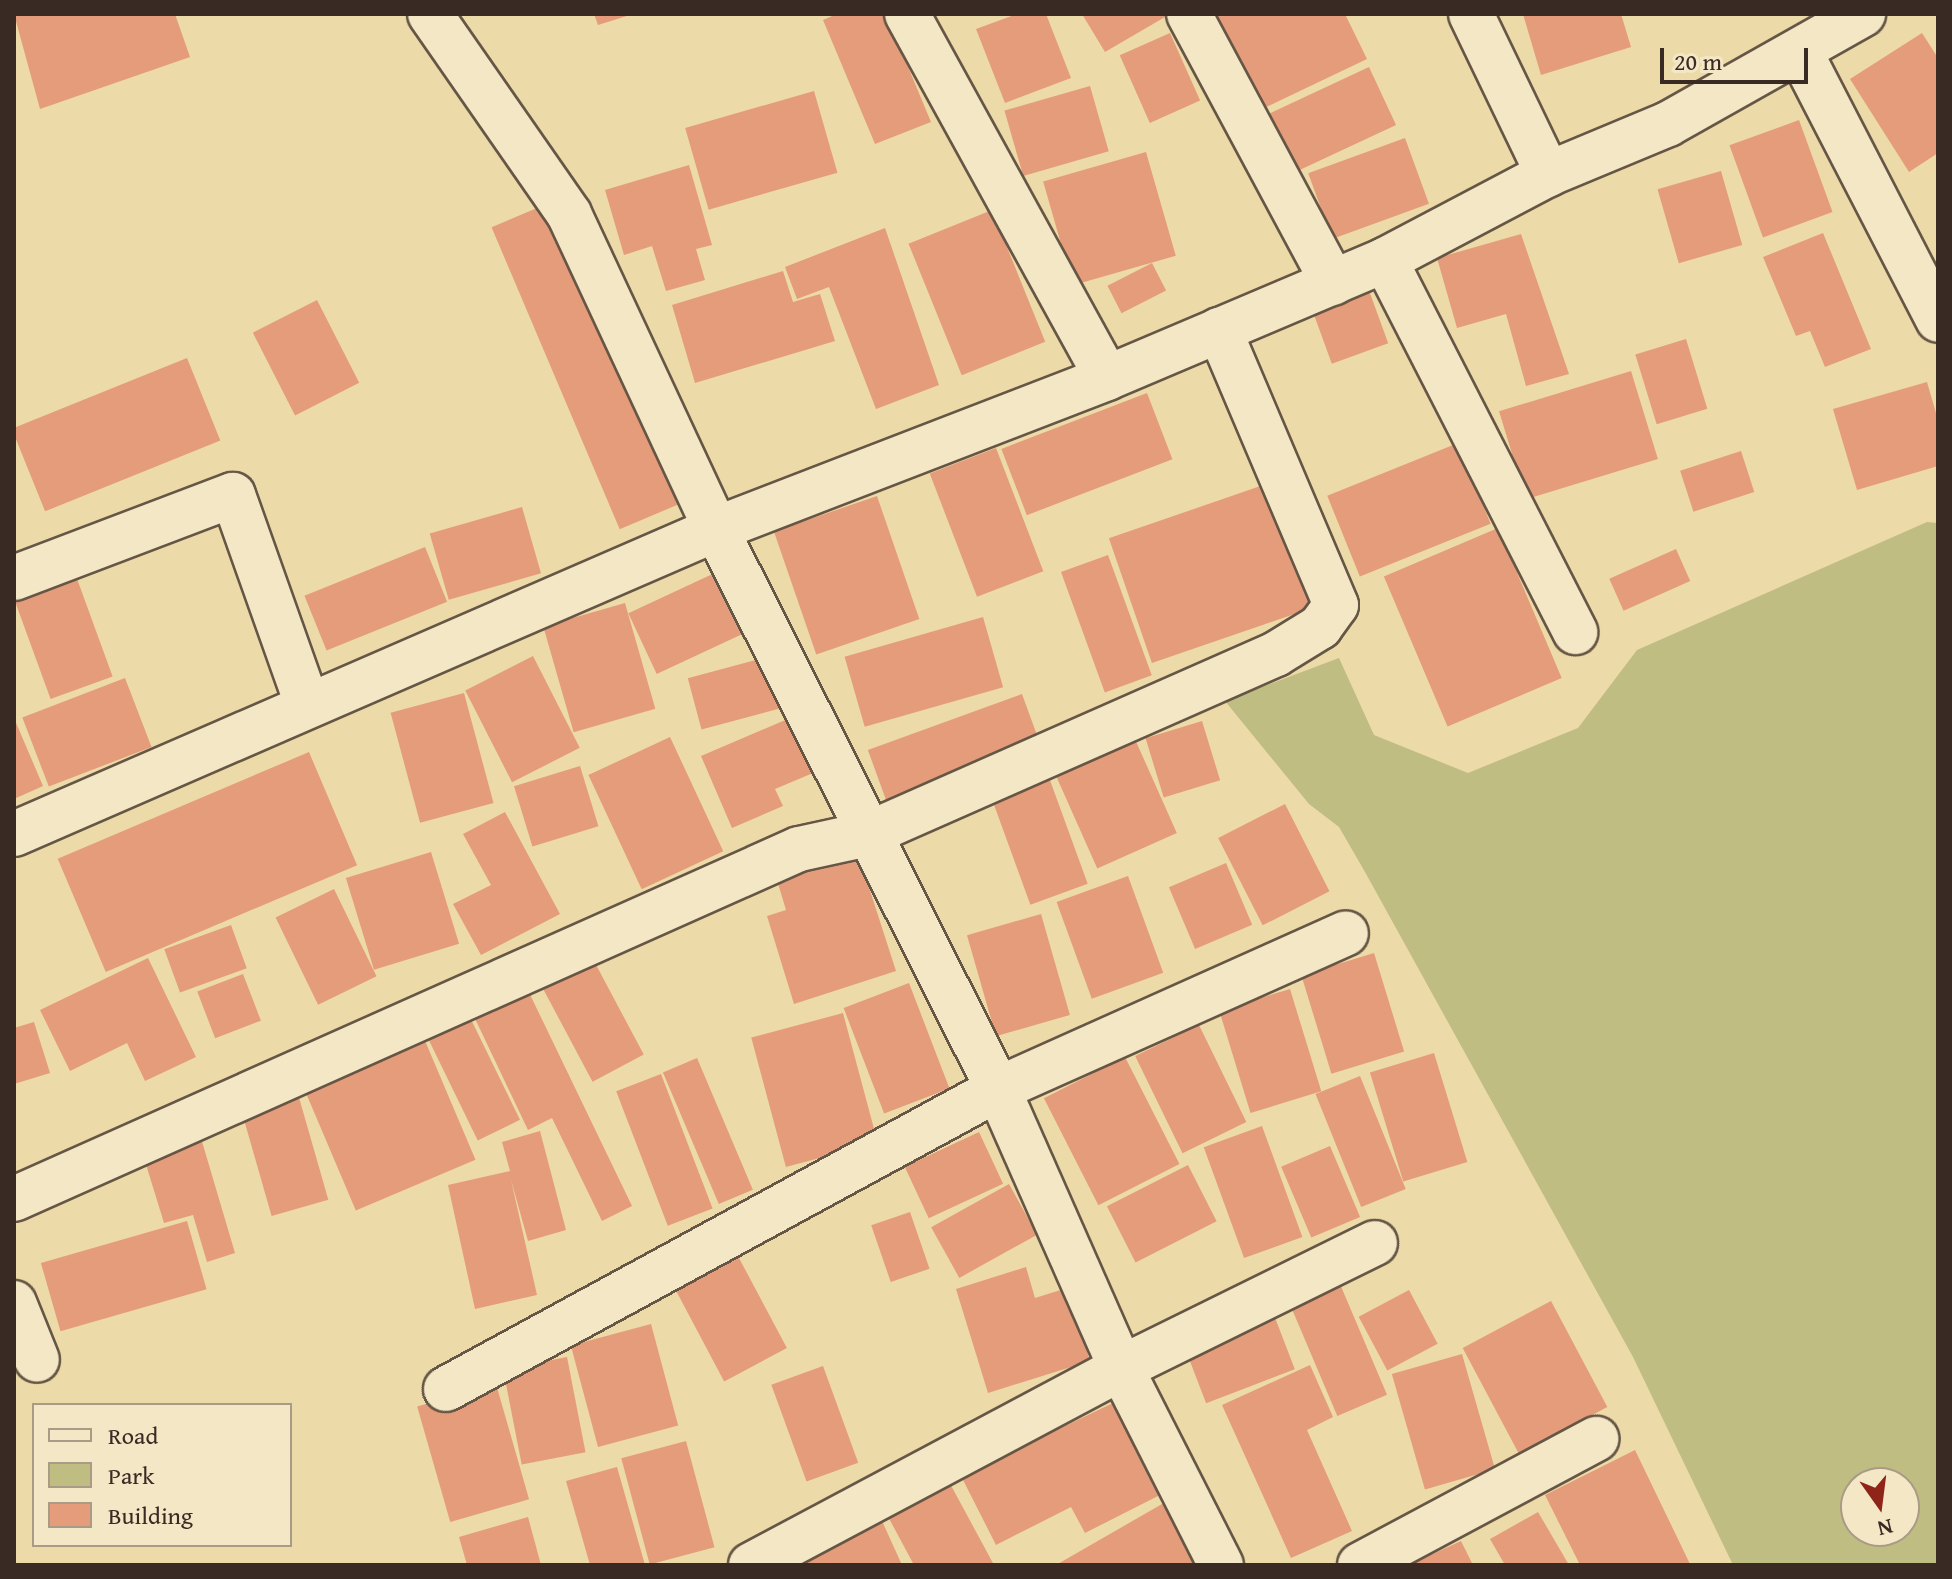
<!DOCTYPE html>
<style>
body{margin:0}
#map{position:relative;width:1952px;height:1579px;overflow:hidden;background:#ecdaa8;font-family:"Gentium Book Plus",serif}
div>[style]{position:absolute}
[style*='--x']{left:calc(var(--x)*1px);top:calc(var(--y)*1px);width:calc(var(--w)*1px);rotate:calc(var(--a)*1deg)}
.green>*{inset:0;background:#bfbd82}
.building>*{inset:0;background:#e59c7b;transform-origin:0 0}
.roads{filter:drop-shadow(2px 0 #665645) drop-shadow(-2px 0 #665645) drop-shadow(0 2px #665645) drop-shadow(0 -2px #665645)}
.minor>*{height:44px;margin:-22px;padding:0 22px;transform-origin:22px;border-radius:22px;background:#f3e7c6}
span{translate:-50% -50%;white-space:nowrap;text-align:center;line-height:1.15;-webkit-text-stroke:6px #f3e7c6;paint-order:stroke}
.frame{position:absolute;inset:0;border:16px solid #3a2a24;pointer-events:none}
.legend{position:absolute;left:32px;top:1403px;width:260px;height:144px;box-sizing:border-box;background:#f3e7c6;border:2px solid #a99b85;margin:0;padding:10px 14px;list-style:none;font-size:24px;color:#3a2a24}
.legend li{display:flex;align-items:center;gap:16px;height:40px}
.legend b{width:40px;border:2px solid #a99b85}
.north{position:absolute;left:1840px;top:1467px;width:80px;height:80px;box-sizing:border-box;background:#f3e7c6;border:2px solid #a99b85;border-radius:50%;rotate:166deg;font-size:22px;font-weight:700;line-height:32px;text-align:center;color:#3a2a24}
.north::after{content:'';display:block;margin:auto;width:28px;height:36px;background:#8f2418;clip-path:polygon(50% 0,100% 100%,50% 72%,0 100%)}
.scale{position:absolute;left:1660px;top:48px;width:148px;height:36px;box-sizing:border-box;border:4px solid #3a2a24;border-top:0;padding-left:10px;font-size:24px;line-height:28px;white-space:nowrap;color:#3a2a24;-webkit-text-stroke:6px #f3e7c6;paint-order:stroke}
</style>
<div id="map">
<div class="green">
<i style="clip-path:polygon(evenodd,1927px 522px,1938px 523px,1938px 1565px,1733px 1565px,1633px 1357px,1365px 872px,1339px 827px,1309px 804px,1225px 701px,1339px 658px,1374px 735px,1468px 773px,1578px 728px,1637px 650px,1927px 522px,1856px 1483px,1904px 1483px,1904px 1531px,1856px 1531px,1856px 1483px)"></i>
</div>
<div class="building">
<i style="clip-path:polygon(14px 14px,175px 14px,190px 57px,40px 109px)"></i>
<i style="clip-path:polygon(594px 14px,630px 14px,630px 15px,598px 25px)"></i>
<i style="clip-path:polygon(837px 14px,886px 14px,931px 122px,875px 144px,823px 20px)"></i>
<i style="clip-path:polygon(1017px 14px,1046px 14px,1071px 78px,1005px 103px,976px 29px)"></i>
<i style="clip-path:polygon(1082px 14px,1163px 14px,1165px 17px,1105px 52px)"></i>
<i style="clip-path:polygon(1215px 14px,1345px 14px,1367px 59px,1260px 110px)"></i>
<i style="clip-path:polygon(1523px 14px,1621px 14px,1631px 47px,1541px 75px)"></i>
<i style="left:1170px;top:33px;width:74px;height:55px;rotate:66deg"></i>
<i style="clip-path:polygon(1922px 33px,1938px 58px,1938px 153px,1909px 172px,1850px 79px)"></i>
<i style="left:1369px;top:67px;width:64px;height:114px;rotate:65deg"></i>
<i style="left:1090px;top:86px;width:68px;height:89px;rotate:74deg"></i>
<i style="left:814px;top:91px;width:85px;height:134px;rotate:74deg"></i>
<i style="left:1799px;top:120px;width:98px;height:74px;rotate:70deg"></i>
<i style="left:1405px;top:138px;width:70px;height:103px;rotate:70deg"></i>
<i style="left:1146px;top:152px;width:108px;height:107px;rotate:74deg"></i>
<i style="clip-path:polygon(689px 165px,712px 245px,696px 249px,705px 280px,666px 291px,652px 246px,624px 255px,605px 190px)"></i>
<i style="left:1721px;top:171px;width:77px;height:66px;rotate:74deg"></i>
<i style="left:556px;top:200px;width:328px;height:70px;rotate:67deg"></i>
<i style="left:992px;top:210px;width:142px;height:90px;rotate:68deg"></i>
<i style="clip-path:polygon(885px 228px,939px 385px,876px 409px,829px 287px,797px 299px,785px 267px)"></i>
<i style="clip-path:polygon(1823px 233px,1871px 349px,1825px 367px,1810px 331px,1796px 336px,1763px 257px)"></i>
<i style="clip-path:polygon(1521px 234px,1569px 374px,1526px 386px,1506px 314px,1457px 328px,1437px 258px)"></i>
<i style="left:1152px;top:263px;width:31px;height:50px;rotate:63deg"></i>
<i style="clip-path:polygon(783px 271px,793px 302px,820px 294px,835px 341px,695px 383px,672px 305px)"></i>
<i style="left:1367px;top:285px;width:62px;height:60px;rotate:70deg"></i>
<i style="left:317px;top:300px;width:93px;height:72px;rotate:63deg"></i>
<i style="left:1686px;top:339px;width:73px;height:53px;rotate:73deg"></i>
<i style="left:187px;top:358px;width:89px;height:189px;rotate:68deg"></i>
<i style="left:1631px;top:371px;width:92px;height:138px;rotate:73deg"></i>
<i style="clip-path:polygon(1927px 382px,1938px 420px,1938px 466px,1857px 490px,1833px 409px)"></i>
<i style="left:1147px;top:393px;width:71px;height:156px;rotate:69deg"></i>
<i style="left:1458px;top:443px;width:87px;height:141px;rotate:68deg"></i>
<i style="left:996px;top:448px;width:132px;height:71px;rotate:69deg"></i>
<i style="left:1741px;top:451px;width:43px;height:64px;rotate:72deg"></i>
<i style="left:1281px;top:479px;width:132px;height:182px;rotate:71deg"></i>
<i style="left:877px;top:496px;width:130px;height:109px;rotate:71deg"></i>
<i style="left:522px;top:507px;width:69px;height:96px;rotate:74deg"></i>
<i style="left:1498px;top:528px;width:163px;height:124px;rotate:67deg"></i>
<i style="left:425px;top:547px;width:59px;height:130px;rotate:68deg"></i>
<i style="left:1676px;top:549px;width:35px;height:73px;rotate:66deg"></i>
<i style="left:1108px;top:555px;width:128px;height:50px;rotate:70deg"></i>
<i style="left:719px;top:571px;width:67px;height:100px;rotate:65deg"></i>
<i style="left:76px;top:576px;width:107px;height:66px;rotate:70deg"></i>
<i style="left:625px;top:603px;width:110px;height:85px;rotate:74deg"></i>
<i style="left:983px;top:617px;width:73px;height:144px;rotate:74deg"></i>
<i style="left:533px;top:656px;width:103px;height:76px;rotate:63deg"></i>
<i style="left:767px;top:657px;width:53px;height:82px;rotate:75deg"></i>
<i style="left:125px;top:678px;width:74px;height:110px;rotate:69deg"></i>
<i style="left:464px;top:693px;width:114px;height:76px;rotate:75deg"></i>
<i style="left:1022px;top:694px;width:53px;height:164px;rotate:70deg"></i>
<i style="clip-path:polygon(14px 718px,43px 786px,14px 799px)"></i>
<i style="clip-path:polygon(790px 718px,813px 773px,775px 789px,783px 806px,732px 828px,701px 756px)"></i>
<i style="left:1202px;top:721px;width:62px;height:59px;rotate:73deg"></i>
<i style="left:1130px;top:728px;width:115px;height:87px;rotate:66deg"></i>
<i style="left:670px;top:737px;width:126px;height:90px;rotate:65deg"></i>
<i style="left:309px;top:752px;width:123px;height:273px;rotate:67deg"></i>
<i style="left:580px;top:766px;width:63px;height:69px;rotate:73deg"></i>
<i style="left:1047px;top:772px;width:119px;height:61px;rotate:70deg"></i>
<i style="left:1285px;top:804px;width:98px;height:75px;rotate:63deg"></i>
<i style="clip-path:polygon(505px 812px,560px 914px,481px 955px,453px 904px,491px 885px,463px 834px)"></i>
<i style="clip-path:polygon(854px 841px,896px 971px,794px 1004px,767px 916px,786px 910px,773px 867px)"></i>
<i style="left:431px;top:852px;width:96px;height:89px;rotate:73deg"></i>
<i style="left:1226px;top:863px;width:67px;height:62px;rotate:67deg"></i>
<i style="left:1128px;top:876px;width:103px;height:76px;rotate:70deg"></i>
<i style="left:334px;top:889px;width:97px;height:65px;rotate:64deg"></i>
<i style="left:1041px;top:914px;width:105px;height:77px;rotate:74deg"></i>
<i style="left:231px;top:925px;width:46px;height:71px;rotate:70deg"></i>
<i style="left:1374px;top:953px;width:103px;height:76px;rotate:73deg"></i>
<i style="clip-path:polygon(148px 958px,196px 1057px,145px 1081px,127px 1043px,70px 1071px,40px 1010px)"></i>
<i style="left:594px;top:961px;width:106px;height:58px;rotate:62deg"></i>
<i style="left:243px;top:974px;width:50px;height:49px;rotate:69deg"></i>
<i style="clip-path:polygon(523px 980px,632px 1206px,602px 1221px,552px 1118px,528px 1130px,469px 1006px)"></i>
<i style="left:909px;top:983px;width:113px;height:70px;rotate:69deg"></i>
<i style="left:1290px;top:989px;width:107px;height:74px;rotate:73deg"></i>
<i style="left:463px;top:1003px;width:130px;height:47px;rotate:64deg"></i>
<i style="left:843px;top:1013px;width:134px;height:95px;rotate:75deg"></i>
<i style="clip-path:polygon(34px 1022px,50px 1073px,14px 1084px,14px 1028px)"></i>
<i style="left:1199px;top:1025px;width:108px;height:71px;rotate:64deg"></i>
<i style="left:420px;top:1029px;width:142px;height:130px;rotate:67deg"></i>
<i style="left:1434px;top:1053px;width:114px;height:67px;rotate:73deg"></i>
<i style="left:1125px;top:1057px;width:120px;height:91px;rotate:63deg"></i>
<i style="left:697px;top:1058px;width:143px;height:37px;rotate:67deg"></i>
<i style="left:661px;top:1074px;width:144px;height:48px;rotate:69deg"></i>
<i style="left:1360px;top:1076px;width:122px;height:48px;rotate:68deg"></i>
<i style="left:298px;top:1094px;width:110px;height:59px;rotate:74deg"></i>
<i style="left:1262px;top:1126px;width:118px;height:62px;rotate:70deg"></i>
<i style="clip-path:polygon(198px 1128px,235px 1253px,207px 1262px,193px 1215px,164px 1223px,140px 1145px)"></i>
<i style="clip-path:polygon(540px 1131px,566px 1230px,528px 1241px,511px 1180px,537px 1295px,475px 1309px,448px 1185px,510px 1171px,502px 1142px)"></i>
<i style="left:979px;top:1132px;width:57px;height:82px;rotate:65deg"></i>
<i style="left:1330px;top:1146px;width:77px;height:53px;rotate:67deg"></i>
<i style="left:1188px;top:1165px;width:63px;height:91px;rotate:63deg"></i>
<i style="left:1009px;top:1184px;width:58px;height:89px;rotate:61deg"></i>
<i style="left:910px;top:1212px;width:60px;height:41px;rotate:71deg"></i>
<i style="left:187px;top:1221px;width:71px;height:152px;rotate:74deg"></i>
<i style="left:739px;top:1258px;width:102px;height:71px;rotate:62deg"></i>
<i style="clip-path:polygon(1026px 1267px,1035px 1298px,1067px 1288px,1090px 1361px,988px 1393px,956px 1289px)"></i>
<i style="left:1337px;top:1277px;width:128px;height:54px;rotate:67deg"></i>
<i style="left:1409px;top:1290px;width:61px;height:57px;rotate:62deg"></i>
<i style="left:1551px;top:1301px;width:120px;height:100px;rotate:62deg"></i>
<i style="left:1274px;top:1315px;width:58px;height:95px;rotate:69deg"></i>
<i style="left:651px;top:1324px;width:105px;height:83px;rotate:75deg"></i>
<i style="left:1462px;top:1354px;width:120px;height:73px;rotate:74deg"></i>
<i style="left:567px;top:1357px;width:97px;height:65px;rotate:79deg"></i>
<i style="clip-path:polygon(1310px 1365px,1333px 1417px,1307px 1430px,1352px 1531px,1291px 1558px,1222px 1405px)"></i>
<i style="left:823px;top:1366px;width:103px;height:55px;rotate:70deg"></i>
<i style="left:496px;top:1384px;width:120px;height:82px;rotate:74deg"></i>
<i style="clip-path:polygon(1113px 1403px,1160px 1495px,1085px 1533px,1071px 1507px,996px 1545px,961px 1476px)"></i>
<i style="left:686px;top:1441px;width:110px;height:67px;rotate:75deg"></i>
<i style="clip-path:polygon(1635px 1450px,1690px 1564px,1580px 1565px,1545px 1495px)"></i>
<i style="clip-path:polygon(617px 1467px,645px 1565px,590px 1565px,566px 1481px)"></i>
<i style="clip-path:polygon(947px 1478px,994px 1565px,914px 1565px,885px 1511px)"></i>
<i style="clip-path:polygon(1169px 1500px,1207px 1565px,1056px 1565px)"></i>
<i style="clip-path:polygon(1538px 1512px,1569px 1565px,1505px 1565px,1490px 1539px)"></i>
<i style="clip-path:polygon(528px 1517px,541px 1565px,467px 1565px,459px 1537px)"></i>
<i style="clip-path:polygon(882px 1521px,902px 1565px,801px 1565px,798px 1559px)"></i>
<i style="clip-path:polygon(1461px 1541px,1473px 1565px,1409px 1565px)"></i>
</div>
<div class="roads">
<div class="minor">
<i style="--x:430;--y:14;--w:244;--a:55.2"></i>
<i style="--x:569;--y:214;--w:348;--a:65"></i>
<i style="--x:716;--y:529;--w:627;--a:63.27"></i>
<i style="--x:998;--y:1089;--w:305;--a:66.2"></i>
<i style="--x:1121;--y:1368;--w:221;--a:63.1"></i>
<i style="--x:907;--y:14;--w:415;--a:61.2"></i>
<i style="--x:1189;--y:14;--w:305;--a:61.8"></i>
<i style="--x:1471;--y:14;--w:178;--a:64.3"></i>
<i style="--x:1801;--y:54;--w:299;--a:62.7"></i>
<i style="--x:1385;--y:260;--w:418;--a:62.9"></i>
<i style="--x:14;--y:578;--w:234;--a:-20.8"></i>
<i style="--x:233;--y:495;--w:219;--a:70.5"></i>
<i style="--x:14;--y:834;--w:765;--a:-23.48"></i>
<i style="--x:716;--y:529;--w:419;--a:-21.1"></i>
<i style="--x:1107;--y:378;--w:302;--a:-23"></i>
<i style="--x:1385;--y:260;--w:184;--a:-27.8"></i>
<i style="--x:1548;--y:174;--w:130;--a:-22.6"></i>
<i style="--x:1668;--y:124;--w:224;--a:-29.4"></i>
<i style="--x:14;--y:1199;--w:859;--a:-24.03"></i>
<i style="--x:799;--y:849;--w:71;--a:-12.3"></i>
<i style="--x:868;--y:834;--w:446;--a:-23.8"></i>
<i style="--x:1276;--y:654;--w:52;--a:-31.5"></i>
<i style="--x:1320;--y:627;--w:27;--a:-54"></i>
<i style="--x:1336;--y:605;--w:299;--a:-113"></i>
<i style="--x:14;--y:1303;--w:61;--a:68"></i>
<i style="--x:446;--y:1389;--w:628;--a:-28.52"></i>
<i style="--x:998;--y:1089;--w:381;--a:-24.1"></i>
<i style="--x:751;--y:1565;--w:419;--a:-28"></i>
<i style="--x:1121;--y:1368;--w:283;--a:-26.2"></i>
<i style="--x:1360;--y:1565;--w:268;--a:-28.1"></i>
</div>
</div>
<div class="frame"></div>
<ul class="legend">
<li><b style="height:10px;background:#f3e7c6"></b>Road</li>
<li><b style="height:22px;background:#bfbd82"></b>Park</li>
<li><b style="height:22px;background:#e59c7b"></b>Building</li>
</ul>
<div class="north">N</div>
<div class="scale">20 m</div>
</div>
